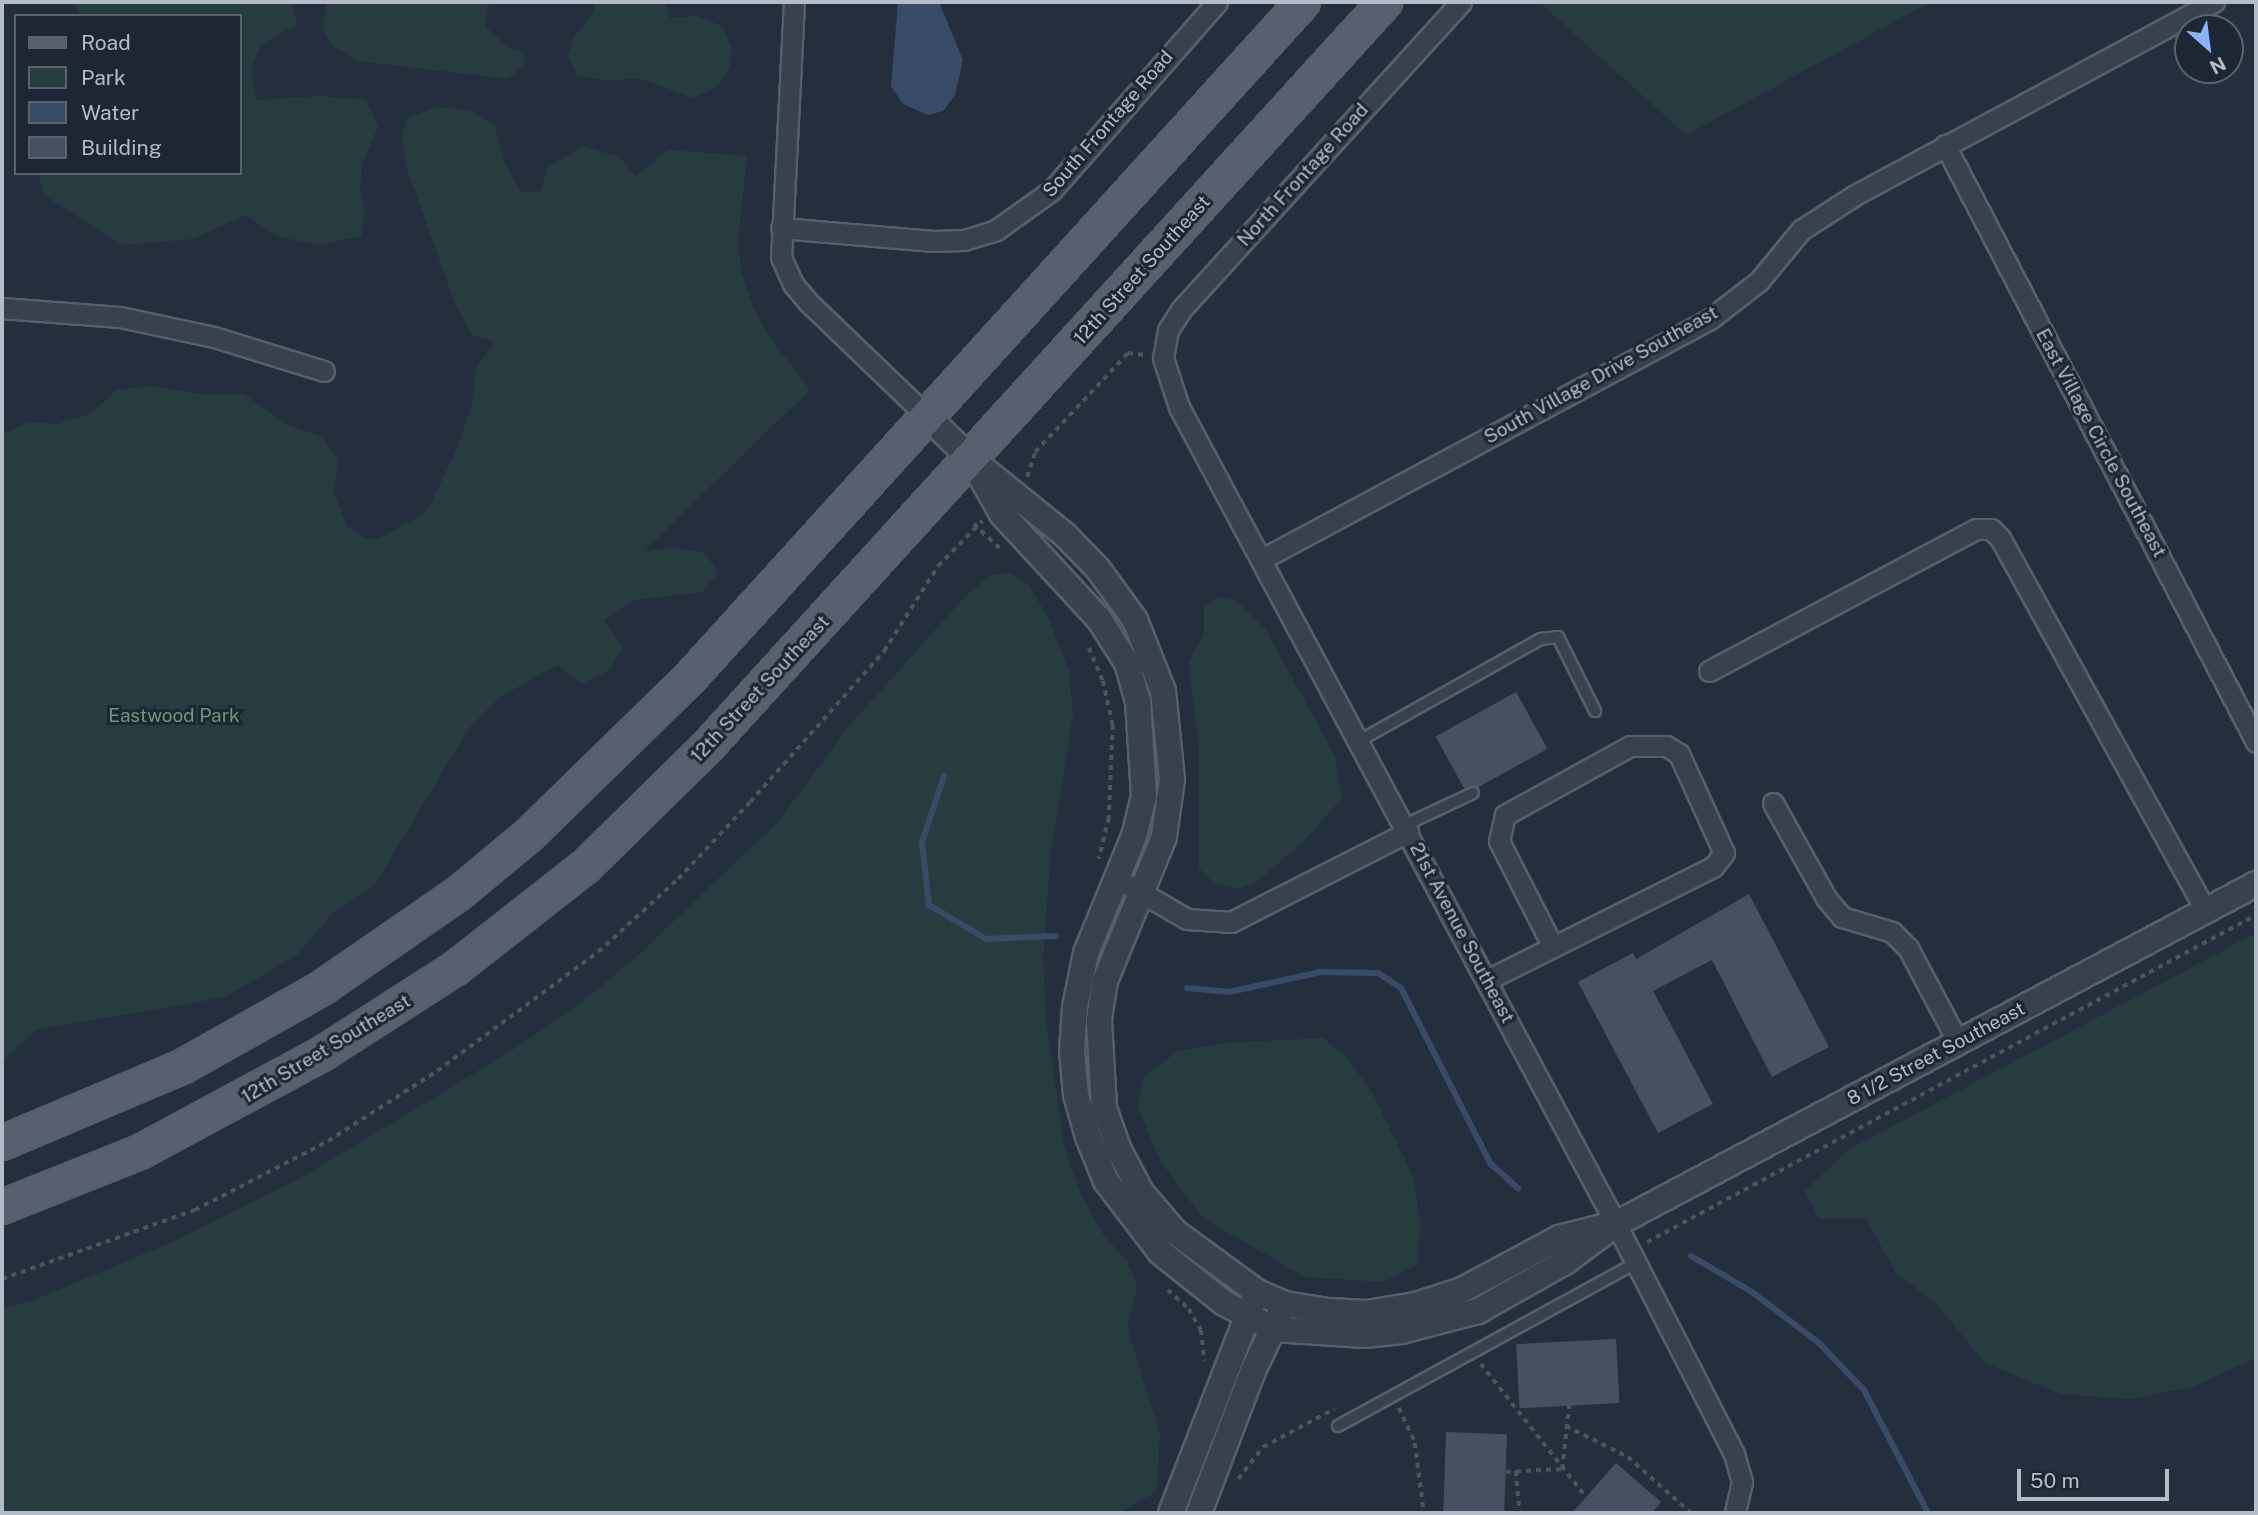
<!DOCTYPE html>
<style>
body{margin:0}
#map{position:relative;width:2258px;height:1515px;overflow:hidden;background:#242f3e;font-family:"Public Sans",sans-serif}
div>[style]{position:absolute}
[style*='--x']{left:calc(var(--x)*1px);top:calc(var(--y)*1px);width:calc(var(--w)*1px);rotate:calc(var(--a)*1deg)}
.green>*{inset:0;background:#263c3f}
.water>*{inset:0;background:#394c67}
.stream>*{height:6px;margin:-3px;padding:0 3px;transform-origin:3px;border-radius:3px;background:#394c67}
.building>*{inset:0;background:#455162;transform-origin:0 0}
.path>*{height:3.5px;margin-top:-1.75px;transform-origin:0;background:repeating-linear-gradient(90deg,#44595c 0 5px,transparent 0 10px)}
.roads{filter:drop-shadow(2px 0 #565f6c) drop-shadow(-2px 0 #565f6c) drop-shadow(0 2px #565f6c) drop-shadow(0 -2px #565f6c)}
.service>*{height:10px;margin:-5px;padding:0 5px;transform-origin:5px;border-radius:5px;background:#38414e}
.minor>*{height:19px;margin:-9.5px;padding:0 9.5px;transform-origin:9.5px;border-radius:9.5px;background:#38414e}
.tertiary>*{height:24px;margin:-12px;padding:0 12px;transform-origin:12px;border-radius:12px;background:#38414e}
.primary>*{height:32px;margin:-16px;padding:0 16px;transform-origin:16px;border-radius:16px;background:#56606e}
span{translate:-50% -50%;white-space:nowrap;text-align:center;line-height:1.15;-webkit-text-stroke:6px #1d2633;paint-order:stroke}
.street-label{font-size:19px;color:#b4bcc9}
.park-label{font-size:19px;color:#6b9a76}
.frame{position:absolute;inset:0;border:4px solid #b4bcc9;pointer-events:none}
.legend{position:absolute;left:14px;top:14px;width:228px;height:161px;box-sizing:border-box;background:#1d2633;border:2px solid #59626f;margin:0;padding:9px 12px;list-style:none;font-size:21px;color:#b4bcc9}
.legend li{display:flex;align-items:center;gap:14px;height:35px}
.legend b{width:35px;border:2px solid #59626f}
.north{position:absolute;left:2174px;top:14px;width:70px;height:70px;box-sizing:border-box;background:#1d2633;border:2px solid #59626f;border-radius:50%;rotate:152deg;font-size:19px;font-weight:700;line-height:28px;text-align:center;color:#b4bcc9}
.north::after{content:'';display:block;margin:auto;width:24px;height:32px;background:#8ab4f8;clip-path:polygon(50% 0,100% 100%,50% 72%,0 100%)}
.scale{position:absolute;left:2017px;top:1469px;width:152px;height:32px;box-sizing:border-box;border:4px solid #b4bcc9;border-top:0;padding-left:9px;font-size:21px;line-height:24px;white-space:nowrap;color:#b4bcc9;-webkit-text-stroke:5px #1d2633;paint-order:stroke}
</style>
<div id="map">
<div class="green">
<i style="clip-path:polygon(73px 2px,291px 2px,297px 25px,261px 44px,251px 70px,256px 100px,319px 96px,366px 100px,378px 127px,362px 164px,360px 190px,365px 210px,361px 236px,318px 245px,277px 236px,246px 215px,193px 239px,121px 245px,44px 195px,38px 173px,240px 173px,240px 16px,81px 16px)"></i>
<i style="clip-path:polygon(327px 2px,494px 2px,487px 7px,485px 26px,507px 47px,525px 52px,524px 66px,507px 79px,359px 61px,332px 46px,323px 29px)"></i>
<i style="clip-path:polygon(596px 2px,665px 2px,670px 18px,697px 16px,722px 26px,732px 47px,730px 65px,718px 86px,694px 98px,638px 78px,607px 81px,577px 75px,568px 55px,573px 39px,592px 14px)"></i>
<i style="clip-path:polygon(1539px 2px,1931px 2px,1686px 135px)"></i>
<i style="clip-path:polygon(436px 107px,469px 110px,494px 125px,505px 165px,522px 192px,541px 191px,547px 168px,583px 146px,619px 157px,636px 176px,668px 150px,747px 156px,738px 240px,741px 272px,754px 309px,772px 340px,810px 390px,644px 551px,672px 548px,704px 552px,718px 572px,703px 592px,635px 600px,604px 620px,622px 648px,610px 670px,581px 684px,558px 665px,500px 697px,470px 727px,374px 886px,332px 914px,297px 955px,225px 997px,36px 1030px,2px 1061px,2px 435px,28px 422px,57px 424px,90px 414px,116px 390px,152px 386px,201px 394px,244px 394px,288px 425px,322px 437px,338px 459px,334px 494px,348px 527px,365px 539px,377px 539px,426px 513px,456px 451px,472px 403px,476px 368px,495px 342px,472px 335px,456px 306px,406px 166px,402px 136px,407px 118px)"></i>
<i style="clip-path:polygon(1009px 573px,1028px 584px,1049px 619px,1069px 671px,1073px 715px,1051px 850px,1043px 959px,1046px 1019px,1064px 1146px,1079px 1190px,1104px 1236px,1127px 1261px,1137px 1287px,1127px 1327px,1160px 1434px,1157px 1491px,1119px 1513px,2px 1513px,2px 1308px,34px 1300px,177px 1240px,299px 1179px,514px 1049px,574px 1008px,634px 959px,778px 822px,849px 726px,970px 591px,992px 575px)"></i>
<i style="clip-path:polygon(1219px 597px,1237px 601px,1265px 628px,1335px 756px,1342px 798px,1304px 841px,1258px 881px,1240px 889px,1214px 883px,1199px 868px,1199px 744px,1188px 662px,1204px 634px,1204px 608px)"></i>
<i style="clip-path:polygon(2256px 933px,2256px 1358px,2195px 1386px,2130px 1399px,2061px 1394px,1985px 1363px,1934px 1301px,1896px 1274px,1866px 1218px,1819px 1219px,1805px 1191px,1848px 1150px)"></i>
<i style="clip-path:polygon(1323px 1038px,1347px 1057px,1374px 1096px,1414px 1178px,1420px 1223px,1418px 1264px,1384px 1282px,1304px 1277px,1202px 1217px,1161px 1162px,1138px 1108px,1143px 1077px,1178px 1051px,1224px 1043px)"></i>
</div>
<div class="water">
<i style="clip-path:polygon(898px 2px,939px 2px,963px 60px,955px 95px,943px 111px,928px 115px,903px 104px,891px 86px)"></i>
</div>
<div class="stream">
<i style="--x:944;--y:776;--w:70;--a:108.4"></i>
<i style="--x:922;--y:842;--w:63;--a:83.7"></i>
<i style="--x:929;--y:905;--w:66;--a:30.8"></i>
<i style="--x:986;--y:939;--w:70;--a:-2.5"></i>
<i style="--x:1187;--y:988;--w:42;--a:5.4"></i>
<i style="--x:1229;--y:992;--w:94;--a:-12.3"></i>
<i style="--x:1321;--y:972;--w:57;--a:1"></i>
<i style="--x:1378;--y:973;--w:27;--a:33"></i>
<i style="--x:1401;--y:988;--w:196;--a:63"></i>
<i style="--x:1490;--y:1163;--w:38;--a:42"></i>
<i style="--x:1691;--y:1256;--w:71;--a:30.5"></i>
<i style="--x:1752;--y:1292;--w:84;--a:37.3"></i>
<i style="--x:1819;--y:1343;--w:65;--a:46.2"></i>
<i style="--x:1864;--y:1390;--w:139;--a:62.5"></i>
</div>
<div class="building">
<i style="left:1516px;top:692px;width:65px;height:92px;rotate:61deg"></i>
<i style="clip-path:polygon(1749px 894px,1829px 1047px,1772px 1077px,1712px 960px,1653px 991px,1713px 1104px,1658px 1133px,1578px 982px,1633px 953px,1636px 959px)"></i>
<i style="left:1616px;top:1339px;width:64px;height:100px;rotate:87deg"></i>
<i style="left:1446px;top:1432px;width:61px;height:81px;rotate:2deg"></i>
<i style="clip-path:polygon(1616px 1463px,1661px 1502px,1652px 1513px,1572px 1513px)"></i>
</div>
<div class="path">
<i style="--x:1027;--y:477;--w:26;--a:-72"></i>
<i style="--x:1035;--y:452;--w:136;--a:-46.8"></i>
<i style="--x:1128;--y:353;--w:16;--a:7"></i>
<i style="--x:974;--y:524;--w:37;--a:43"></i>
<i style="--x:1089;--y:648;--w:36;--a:67"></i>
<i style="--x:1103;--y:681;--w:45;--a:77.2"></i>
<i style="--x:1113;--y:725;--w:93;--a:92.5"></i>
<i style="--x:1109;--y:818;--w:42;--a:103.7"></i>
<i style="--x:1647;--y:1242;--w:691;--a:-28.23"></i>
<i style="--x:2;--y:1279;--w:205;--a:-19.7"></i>
<i style="--x:195;--y:1210;--w:150;--a:-27.4"></i>
<i style="--x:328;--y:1141;--w:130;--a:-32.7"></i>
<i style="--x:437;--y:1071;--w:200;--a:-36.5"></i>
<i style="--x:598;--y:952;--w:108;--a:-42.4"></i>
<i style="--x:678;--y:879;--w:105;--a:-46.9"></i>
<i style="--x:750;--y:802;--w:202;--a:-48.4"></i>
<i style="--x:884;--y:651;--w:101;--a:-57.6"></i>
<i style="--x:938;--y:566;--w:63;--a:-45.6"></i>
<i style="--x:1168;--y:1290;--w:28;--a:42"></i>
<i style="--x:1189;--y:1309;--w:24;--a:60"></i>
<i style="--x:1201;--y:1330;--w:31;--a:83"></i>
<i style="--x:1481;--y:1364;--w:169;--a:51.7"></i>
<i style="--x:1399;--y:1408;--w:38;--a:65"></i>
<i style="--x:1415;--y:1443;--w:71;--a:82.7"></i>
<i style="--x:1566;--y:1426;--w:69;--a:26.6"></i>
<i style="--x:1628;--y:1457;--w:84;--a:41.6"></i>
<i style="--x:1516;--y:1471;--w:42;--a:84.6"></i>
<i style="--x:1506;--y:1472;--w:56;--a:-3.1"></i>
<i style="--x:1562;--y:1469;--w:64;--a:-83.8"></i>
<i style="--x:1238;--y:1479;--w:41;--a:-52"></i>
<i style="--x:1263;--y:1447;--w:81;--a:-28.2"></i>
</div>
<div class="roads">
<div class="service">
<i style="--x:1359;--y:741;--w:209;--a:-29.3"></i>
<i style="--x:1541;--y:639;--w:17;--a:-7"></i>
<i style="--x:1558;--y:637;--w:83;--a:63.4"></i>
<i style="--x:1405;--y:825;--w:75;--a:-25.2"></i>
<i style="--x:1338;--y:1426;--w:340;--a:-28.7"></i>
</div>
<div class="minor">
<i style="--x:794;--y:2;--w:255;--a:92.9"></i>
<i style="--x:781;--y:257;--w:30;--a:66"></i>
<i style="--x:793;--y:284;--w:23;--a:50"></i>
<i style="--x:808;--y:302;--w:163;--a:43.8"></i>
<i style="--x:1461;--y:2;--w:416;--a:132.3"></i>
<i style="--x:1181;--y:310;--w:24;--a:123"></i>
<i style="--x:1168;--y:330;--w:28;--a:100"></i>
<i style="--x:1163;--y:358;--w:52;--a:71.9"></i>
<i style="--x:1179;--y:407;--w:927;--a:61.86"></i>
<i style="--x:1616;--y:1224;--w:259;--a:62.8"></i>
<i style="--x:1734;--y:1454;--w:29;--a:74"></i>
<i style="--x:1742;--y:1482;--w:32;--a:103"></i>
<i style="--x:1945;--y:145;--w:673;--a:62.48"></i>
<i style="--x:781;--y:228;--w:153;--a:4.9"></i>
<i style="--x:933;--y:241;--w:31;--a:-2"></i>
<i style="--x:964;--y:240;--w:34;--a:-17"></i>
<i style="--x:996;--y:230;--w:69;--a:-35.5"></i>
<i style="--x:1052;--y:190;--w:250;--a:-48.7"></i>
<i style="--x:2;--y:308;--w:118;--a:4.4"></i>
<i style="--x:120;--y:317;--w:96;--a:12"></i>
<i style="--x:214;--y:337;--w:115;--a:17.2"></i>
<i style="--x:1262;--y:559;--w:508;--a:-28.18"></i>
<i style="--x:1710;--y:319;--w:62;--a:-37.8"></i>
<i style="--x:1759;--y:281;--w:66;--a:-50.5"></i>
<i style="--x:1801;--y:230;--w:64;--a:-32.9"></i>
<i style="--x:1855;--y:195;--w:408;--a:-28.3"></i>
<i style="--x:1709;--y:671;--w:302;--a:-28"></i>
<i style="--x:1976;--y:529;--w:15;--a:0"></i>
<i style="--x:1991;--y:529;--w:13;--a:45"></i>
<i style="--x:2000;--y:538;--w:426;--a:61.1"></i>
<i style="--x:1773;--y:803;--w:109;--a:60.8"></i>
<i style="--x:1826;--y:898;--w:25;--a:50"></i>
<i style="--x:1842;--y:917;--w:52;--a:16.7"></i>
<i style="--x:1892;--y:932;--w:23;--a:45"></i>
<i style="--x:1908;--y:948;--w:106;--a:62"></i>
<i style="--x:1116;--y:878;--w:82;--a:30"></i>
<i style="--x:1187;--y:919;--w:44;--a:3.9"></i>
<i style="--x:1231;--y:922;--w:199;--a:-27"></i>
<i style="--x:1487;--y:980;--w:253;--a:-26.6"></i>
<i style="--x:1713;--y:867;--w:18;--a:-52"></i>
<i style="--x:1724;--y:853;--w:109;--a:-114.4"></i>
<i style="--x:1679;--y:754;--w:15;--a:-148"></i>
<i style="--x:1666;--y:746;--w:36;--a:180"></i>
<i style="--x:1630;--y:746;--w:143;--a:151.1"></i>
<i style="--x:1505;--y:815;--w:27;--a:103"></i>
<i style="--x:1499;--y:841;--w:119;--a:63"></i>
</div>
<div class="tertiary">
<i style="--x:926;--y:415;--w:63;--a:44.4"></i>
<i style="--x:971;--y:459;--w:121;--a:39"></i>
<i style="--x:1065;--y:535;--w:47;--a:45.9"></i>
<i style="--x:1098;--y:569;--w:63;--a:54"></i>
<i style="--x:1135;--y:620;--w:76;--a:68.5"></i>
<i style="--x:1163;--y:691;--w:88;--a:84.2"></i>
<i style="--x:1172;--y:779;--w:59;--a:97.9"></i>
<i style="--x:1164;--y:837;--w:156;--a:112.3"></i>
<i style="--x:1105;--y:981;--w:39;--a:99"></i>
<i style="--x:1099;--y:1020;--w:88;--a:86.7"></i>
<i style="--x:1104;--y:1108;--w:42;--a:70.7"></i>
<i style="--x:1118;--y:1148;--w:50;--a:62.4"></i>
<i style="--x:1141;--y:1192;--w:52;--a:49.6"></i>
<i style="--x:1175;--y:1232;--w:102;--a:36.2"></i>
<i style="--x:1257;--y:1292;--w:30;--a:23"></i>
<i style="--x:1285;--y:1304;--w:44;--a:9.2"></i>
<i style="--x:1328;--y:1311;--w:39;--a:3"></i>
<i style="--x:1367;--y:1313;--w:50;--a:-9.3"></i>
<i style="--x:1416;--y:1305;--w:48;--a:-18.1"></i>
<i style="--x:1462;--y:1290;--w:110;--a:-28.2"></i>
<i style="--x:1559;--y:1238;--w:44;--a:-14.3"></i>
<i style="--x:971;--y:459;--w:63;--a:60.6"></i>
<i style="--x:1002;--y:514;--w:143;--a:47.3"></i>
<i style="--x:1099;--y:619;--w:52;--a:57.5"></i>
<i style="--x:1127;--y:663;--w:40;--a:74"></i>
<i style="--x:1138;--y:701;--w:95;--a:86.4"></i>
<i style="--x:1144;--y:796;--w:41;--a:104"></i>
<i style="--x:1134;--y:836;--w:126;--a:112.3"></i>
<i style="--x:1086;--y:953;--w:55;--a:101.5"></i>
<i style="--x:1075;--y:1007;--w:44;--a:93.9"></i>
<i style="--x:1072;--y:1051;--w:44;--a:84.8"></i>
<i style="--x:1076;--y:1095;--w:44;--a:74.1"></i>
<i style="--x:1088;--y:1137;--w:48;--a:67.8"></i>
<i style="--x:1106;--y:1181;--w:89;--a:52.7"></i>
<i style="--x:1160;--y:1252;--w:82;--a:38.6"></i>
<i style="--x:1224;--y:1303;--w:55;--a:28"></i>
<i style="--x:1273;--y:1329;--w:92;--a:3.7"></i>
<i style="--x:1365;--y:1335;--w:37;--a:-6"></i>
<i style="--x:1402;--y:1331;--w:79;--a:-14.7"></i>
<i style="--x:1478;--y:1311;--w:100;--a:-29.4"></i>
<i style="--x:1565;--y:1262;--w:64;--a:-36.7"></i>
<i style="--x:1616;--y:1224;--w:725;--a:-27.98"></i>
<i style="--x:1171;--y:1513;--w:226;--a:-68.8"></i>
<i style="--x:1199;--y:1513;--w:152;--a:-69.2"></i>
<i style="--x:1253;--y:1371;--w:61;--a:-64.7"></i>
</div>
<div class="primary">
<i style="--x:2;--y:1143;--w:195;--a:-22.9"></i>
<i style="--x:182;--y:1067;--w:161;--a:-29.4"></i>
<i style="--x:322;--y:988;--w:165;--a:-34.7"></i>
<i style="--x:458;--y:894;--w:92;--a:-39.7"></i>
<i style="--x:529;--y:835;--w:223;--a:-44.3"></i>
<i style="--x:689;--y:679;--w:914;--a:-47.79"></i>
<i style="--x:2;--y:1207;--w:149;--a:-21.7"></i>
<i style="--x:140;--y:1152;--w:207;--a:-28.3"></i>
<i style="--x:322;--y:1054;--w:159;--a:-32.7"></i>
<i style="--x:456;--y:968;--w:164;--a:-38.1"></i>
<i style="--x:585;--y:867;--w:174;--a:-44.5"></i>
<i style="--x:709;--y:745;--w:1005;--a:-47.7"></i>
</div>
</div>
<div class="street-label">
<span style="left:1108px;top:124px;rotate:-49deg">South Frontage Road</span>
<span style="left:1303px;top:175px;rotate:-48deg">North Frontage Road</span>
<span style="left:1142px;top:270px;rotate:-48deg">12th Street Southeast</span>
<span style="left:1601px;top:375px;rotate:-29deg">South Village Drive Southeast</span>
<span style="left:2101px;top:443px;rotate:62deg">East Village Circle Southeast</span>
<span style="left:760px;top:689px;rotate:-47deg">12th Street Southeast</span>
<span style="left:1462px;top:933px;rotate:62deg">21st Avenue Southeast</span>
<span style="left:326px;top:1049px;rotate:-31deg">12th Street Southeast</span>
<span style="left:1936px;top:1054px;rotate:-28deg">8 1/2 Street Southeast</span>
</div>
<div class="park-label">
<span style="left:174px;top:716px">Eastwood Park</span>
</div>
<div class="frame"></div>
<ul class="legend">
<li><b style="height:9px;background:#56606e"></b>Road</li>
<li><b style="height:19px;background:#263c3f"></b>Park</li>
<li><b style="height:19px;background:#394c67"></b>Water</li>
<li><b style="height:19px;background:#455162"></b>Building</li>
</ul>
<div class="north">N</div>
<div class="scale">50 m</div>
</div>
